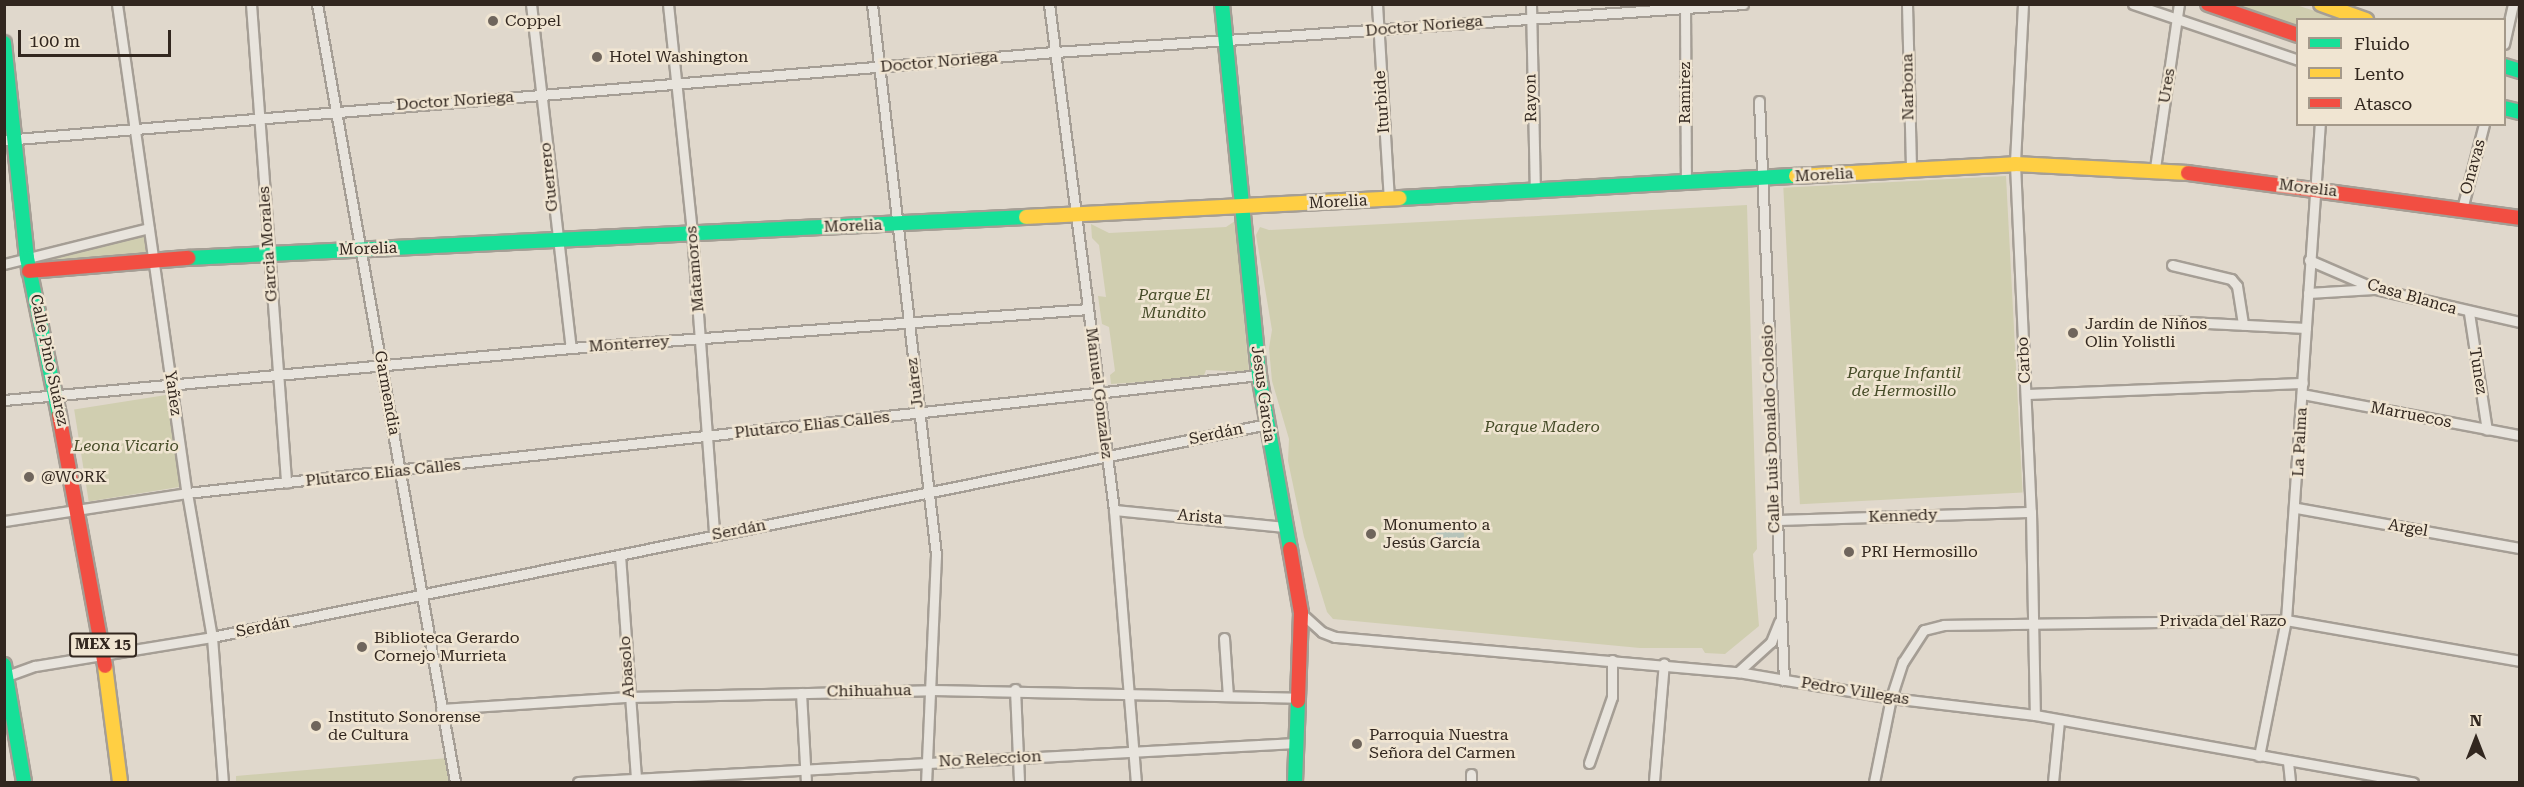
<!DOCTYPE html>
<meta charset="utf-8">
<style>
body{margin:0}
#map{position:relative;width:2524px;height:787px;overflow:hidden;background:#e0d8cc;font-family:"Roboto Serif",serif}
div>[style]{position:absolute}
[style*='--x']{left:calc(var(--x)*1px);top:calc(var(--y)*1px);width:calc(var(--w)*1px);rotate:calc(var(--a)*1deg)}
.green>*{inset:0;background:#d0ceb0;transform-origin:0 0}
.water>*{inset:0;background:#b7c4ba}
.round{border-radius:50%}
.roads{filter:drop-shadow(2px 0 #a59e95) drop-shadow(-2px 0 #a59e95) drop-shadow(0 2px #a59e95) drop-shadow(0 -2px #a59e95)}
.street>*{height:9px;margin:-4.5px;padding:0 4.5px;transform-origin:4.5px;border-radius:4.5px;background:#e8e4dd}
.fast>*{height:14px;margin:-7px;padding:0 7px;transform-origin:7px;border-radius:7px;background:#16e098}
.slow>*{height:14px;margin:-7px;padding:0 7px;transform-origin:7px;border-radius:7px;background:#ffcf43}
.jam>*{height:14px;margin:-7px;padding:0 7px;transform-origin:7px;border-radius:7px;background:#f24e42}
.dots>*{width:16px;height:16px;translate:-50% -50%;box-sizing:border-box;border:3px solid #f0e5d2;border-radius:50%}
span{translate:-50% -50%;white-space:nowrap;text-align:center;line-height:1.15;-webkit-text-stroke:5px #f0e5d2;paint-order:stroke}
.shield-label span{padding:2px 4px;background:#f0e5d2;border:2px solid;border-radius:4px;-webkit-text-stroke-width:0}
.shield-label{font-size:15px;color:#32271f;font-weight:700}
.poi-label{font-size:16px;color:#32271f}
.left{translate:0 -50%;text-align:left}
.street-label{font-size:16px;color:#32271f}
.park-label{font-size:16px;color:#464c28;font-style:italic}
.frame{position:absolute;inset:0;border:6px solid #32271f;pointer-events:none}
.legend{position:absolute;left:2296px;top:18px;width:210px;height:108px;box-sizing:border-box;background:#f0e5d2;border:2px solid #a4998a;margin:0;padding:8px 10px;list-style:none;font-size:18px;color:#32271f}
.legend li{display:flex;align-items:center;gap:12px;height:30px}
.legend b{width:30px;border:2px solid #a4998a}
.north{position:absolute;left:2446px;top:709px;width:60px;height:60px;-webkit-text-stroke:4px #f0e5d2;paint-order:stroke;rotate:0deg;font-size:16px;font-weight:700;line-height:24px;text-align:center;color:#32271f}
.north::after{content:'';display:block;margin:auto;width:21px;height:27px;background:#32271f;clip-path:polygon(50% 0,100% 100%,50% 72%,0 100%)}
.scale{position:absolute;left:18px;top:30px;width:153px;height:27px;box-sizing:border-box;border:3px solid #32271f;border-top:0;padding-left:8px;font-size:18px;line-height:21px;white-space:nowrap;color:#32271f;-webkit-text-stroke:4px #f0e5d2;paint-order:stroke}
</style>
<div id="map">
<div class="green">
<i style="clip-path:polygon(2224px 5px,2296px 5px,2340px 19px,2298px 20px,2297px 29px)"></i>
<i style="left:2006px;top:176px;width:317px;height:223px;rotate:87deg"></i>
<i style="clip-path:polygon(1747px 205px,1757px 549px,1753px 554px,1759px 626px,1725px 654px,1705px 653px,1702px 648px,1640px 648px,1333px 619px,1327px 612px,1304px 537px,1288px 461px,1289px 439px,1272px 381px,1269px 348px,1272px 330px,1256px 235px,1260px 227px,1269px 230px)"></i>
<i style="clip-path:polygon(1235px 221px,1249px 372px,1206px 370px,1203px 378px,1111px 384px,1110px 375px,1115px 371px,1109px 327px,1102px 324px,1098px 296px,1106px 297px,1099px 245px,1092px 238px,1091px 224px,1109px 233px,1226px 227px)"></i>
<i style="clip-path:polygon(144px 235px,148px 261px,42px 267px,41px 261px)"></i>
<i style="left:166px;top:395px;width:93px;height:93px;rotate:81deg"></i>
<i style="clip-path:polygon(448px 758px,450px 782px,236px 782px,236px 776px)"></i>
</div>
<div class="water">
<i class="round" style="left:1436px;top:521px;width:28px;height:28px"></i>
</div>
<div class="roads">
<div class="street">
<i style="--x:117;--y:4;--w:494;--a:81.9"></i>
<i style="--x:187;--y:493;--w:146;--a:80.2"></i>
<i style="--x:212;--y:637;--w:145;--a:85.7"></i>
<i style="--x:251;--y:4;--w:480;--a:85.8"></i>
<i style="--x:317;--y:4;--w:790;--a:79.94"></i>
<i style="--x:531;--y:4;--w:346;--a:83.4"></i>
<i style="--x:668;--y:4;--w:229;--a:84"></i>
<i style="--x:692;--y:232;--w:304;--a:85.8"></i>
<i style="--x:872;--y:4;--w:555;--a:83.37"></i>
<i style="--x:936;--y:555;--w:227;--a:92.5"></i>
<i style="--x:1049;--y:4;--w:510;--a:82.68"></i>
<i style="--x:1114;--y:510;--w:273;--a:85.4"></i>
<i style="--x:1377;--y:4;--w:195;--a:86.5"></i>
<i style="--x:1531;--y:4;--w:187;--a:88.8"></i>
<i style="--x:1685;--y:4;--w:178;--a:89.7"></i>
<i style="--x:1907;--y:4;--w:165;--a:88.6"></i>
<i style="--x:2023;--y:4;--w:160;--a:92.9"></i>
<i style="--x:2015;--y:164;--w:348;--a:87.4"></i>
<i style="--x:2031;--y:512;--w:203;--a:88.9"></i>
<i style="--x:2133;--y:4;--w:174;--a:18.7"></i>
<i style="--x:2504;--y:44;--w:41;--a:-77.3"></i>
<i style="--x:1759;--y:101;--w:580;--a:87.53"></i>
<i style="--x:4;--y:140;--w:1055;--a:-4.79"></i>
<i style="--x:1055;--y:52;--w:690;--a:-3.99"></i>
<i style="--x:2155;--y:168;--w:166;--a:-81.7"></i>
<i style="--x:2462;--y:209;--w:88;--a:-75.5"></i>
<i style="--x:2309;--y:260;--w:73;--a:23.4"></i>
<i style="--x:2376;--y:289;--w:148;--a:12.9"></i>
<i style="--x:4;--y:264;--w:149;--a:-13.9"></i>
<i style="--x:2172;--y:265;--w:61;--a:13.3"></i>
<i style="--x:2231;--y:279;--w:9;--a:49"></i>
<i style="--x:2237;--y:286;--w:39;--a:81"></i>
<i style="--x:2308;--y:293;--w:66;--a:-3.5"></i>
<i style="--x:2469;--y:313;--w:118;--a:81.3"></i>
<i style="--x:2168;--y:321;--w:138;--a:2.9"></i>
<i style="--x:2026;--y:394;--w:277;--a:-2.3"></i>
<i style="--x:2302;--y:394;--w:222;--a:10.7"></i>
<i style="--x:4;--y:400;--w:569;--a:-5.24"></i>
<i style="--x:571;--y:348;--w:518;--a:-4.31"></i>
<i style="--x:2297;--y:508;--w:227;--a:10.2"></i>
<i style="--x:1114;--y:510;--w:172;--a:5.7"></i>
<i style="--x:1775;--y:520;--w:256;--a:-1.8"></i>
<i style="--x:4;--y:521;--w:185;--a:-8.7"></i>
<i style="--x:187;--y:493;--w:1078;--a:-6.28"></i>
<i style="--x:620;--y:555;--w:224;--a:85.9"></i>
<i style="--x:1301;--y:613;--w:28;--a:42"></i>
<i style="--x:1322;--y:632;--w:14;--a:21"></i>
<i style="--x:1335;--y:637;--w:405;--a:5"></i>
<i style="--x:1738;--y:672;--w:155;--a:9.6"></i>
<i style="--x:1891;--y:698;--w:145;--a:6.7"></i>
<i style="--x:2035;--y:715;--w:384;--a:10.1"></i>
<i style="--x:1224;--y:638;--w:58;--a:86.1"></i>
<i style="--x:1738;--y:672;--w:45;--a:-42.3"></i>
<i style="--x:1771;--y:642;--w:22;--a:-68"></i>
<i style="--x:4;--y:677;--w:33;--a:-20"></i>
<i style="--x:35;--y:666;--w:179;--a:-9.3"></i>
<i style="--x:212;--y:637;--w:1076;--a:-11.41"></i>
<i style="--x:1015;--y:689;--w:93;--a:87.5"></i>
<i style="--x:801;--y:693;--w:89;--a:86.8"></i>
<i style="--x:441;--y:709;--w:188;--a:-3.7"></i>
<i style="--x:629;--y:697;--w:302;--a:-1.3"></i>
<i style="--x:931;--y:690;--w:367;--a:1.2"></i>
<i style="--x:2259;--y:756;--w:139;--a:-78.8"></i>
<i style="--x:2286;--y:620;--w:497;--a:-86.1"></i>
<i style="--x:2288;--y:762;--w:20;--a:84"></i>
<i style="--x:1589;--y:763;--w:70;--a:-70.8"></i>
<i style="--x:1612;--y:697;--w:37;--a:-90"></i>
<i style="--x:1654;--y:781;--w:118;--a:-85.2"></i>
<i style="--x:578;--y:782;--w:719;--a:-3.11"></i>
<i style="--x:1471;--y:782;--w:8;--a:-90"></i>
<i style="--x:1874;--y:782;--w:86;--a:-78.6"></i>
<i style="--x:1891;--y:698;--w:38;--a:-72"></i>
<i style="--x:1903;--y:662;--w:38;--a:-57"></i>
<i style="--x:1924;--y:630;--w:21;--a:-14"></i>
<i style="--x:1944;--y:625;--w:342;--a:-0.8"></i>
<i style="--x:2286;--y:620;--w:238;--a:9.9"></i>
<i style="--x:2053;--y:782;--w:61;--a:-84.4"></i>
</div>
<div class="fast">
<i style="--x:1222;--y:4;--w:373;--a:84.3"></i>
<i style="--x:1259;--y:375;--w:177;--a:79.9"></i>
<i style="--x:4;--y:43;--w:216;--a:83.9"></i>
<i style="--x:27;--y:258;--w:160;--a:78.5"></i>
<i style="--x:2504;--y:66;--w:17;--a:17"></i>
<i style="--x:2504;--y:108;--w:16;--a:14"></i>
<i style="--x:1400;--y:198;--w:397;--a:-3.2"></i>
<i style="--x:188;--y:258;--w:839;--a:-2.8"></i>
<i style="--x:4;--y:665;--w:119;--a:80.3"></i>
<i style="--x:1295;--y:782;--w:81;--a:-87.9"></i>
</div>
<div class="slow">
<i style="--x:2321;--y:4;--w:48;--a:19.6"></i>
<i style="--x:1796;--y:176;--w:219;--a:-3.1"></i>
<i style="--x:2015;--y:164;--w:173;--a:3"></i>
<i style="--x:1026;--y:217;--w:374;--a:-2.9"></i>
<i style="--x:105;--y:666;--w:117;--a:82.6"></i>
</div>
<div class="jam">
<i style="--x:2208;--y:4;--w:95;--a:19"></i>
<i style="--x:2188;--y:173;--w:335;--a:7.7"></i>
<i style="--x:29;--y:271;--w:160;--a:-4.7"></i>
<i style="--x:59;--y:415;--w:255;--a:79.6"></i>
<i style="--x:1290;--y:549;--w:65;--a:80.2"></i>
<i style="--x:1301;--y:613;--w:88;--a:92"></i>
</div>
</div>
<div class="dots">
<i style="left:493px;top:21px;background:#6f655c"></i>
<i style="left:597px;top:57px;background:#6f655c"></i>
<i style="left:2073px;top:333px;background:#6f655c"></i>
<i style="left:29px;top:477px;background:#6f655c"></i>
<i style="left:1371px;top:534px;background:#6f655c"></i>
<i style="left:1849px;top:552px;background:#6f655c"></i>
<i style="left:362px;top:647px;background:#6f655c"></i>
<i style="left:316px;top:726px;background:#6f655c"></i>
<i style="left:1357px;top:744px;background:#6f655c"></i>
</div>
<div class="shield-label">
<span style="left:103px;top:645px">MEX 15</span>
</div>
<div class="poi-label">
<span class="left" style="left:505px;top:21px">Coppel</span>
<span class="left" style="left:609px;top:57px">Hotel Washington</span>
<span class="left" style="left:2085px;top:333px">Jardín de Niños<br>Olin Yolistli</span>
<span class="left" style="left:41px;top:477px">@WORK</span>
<span class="left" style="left:1383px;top:534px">Monumento a<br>Jesús García</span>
<span class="left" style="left:1861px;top:552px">PRI Hermosillo</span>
<span class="left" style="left:374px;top:647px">Biblioteca Gerardo<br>Cornejo Murrieta</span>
<span class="left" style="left:328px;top:726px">Instituto Sonorense<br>de Cultura</span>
<span class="left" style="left:1369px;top:744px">Parroquia Nuestra<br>Señora del Carmen</span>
</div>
<div class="street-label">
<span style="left:1424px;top:26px;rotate:-5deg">Doctor Noriega</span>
<span style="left:939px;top:62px;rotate:-5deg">Doctor Noriega</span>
<span style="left:2167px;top:86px;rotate:-81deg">Ures</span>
<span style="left:1908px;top:87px;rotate:-91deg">Narbona</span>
<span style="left:1685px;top:93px;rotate:-90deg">Ramirez</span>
<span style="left:1531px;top:98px;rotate:-91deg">Rayon</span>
<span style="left:455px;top:101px;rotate:-4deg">Doctor Noriega</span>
<span style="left:1382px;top:102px;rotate:-94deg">Iturbide</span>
<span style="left:2473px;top:167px;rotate:-75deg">Onavas</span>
<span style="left:1824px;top:175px;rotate:-3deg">Morelia</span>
<span style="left:549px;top:177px;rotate:-96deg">Guerrero</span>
<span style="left:2308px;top:188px;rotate:7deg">Morelia</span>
<span style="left:1338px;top:202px;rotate:-3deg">Morelia</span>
<span style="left:853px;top:226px;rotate:-2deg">Morelia</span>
<span style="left:268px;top:244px;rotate:-94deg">Garcia Morales</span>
<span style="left:368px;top:249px;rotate:-2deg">Morelia</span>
<span style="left:695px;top:269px;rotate:-95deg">Matamoros</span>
<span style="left:2412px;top:297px;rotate:16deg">Casa Blanca</span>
<span style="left:629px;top:344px;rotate:-4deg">Monterrey</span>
<span style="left:49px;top:360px;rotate:78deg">Calle Pino Suárez</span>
<span style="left:2024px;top:360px;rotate:-93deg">Carbo</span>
<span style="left:2478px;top:371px;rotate:81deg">Tunez</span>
<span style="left:915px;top:383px;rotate:-97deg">Juárez</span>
<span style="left:173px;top:393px;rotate:82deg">Yañez</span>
<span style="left:387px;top:393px;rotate:80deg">Garmendia</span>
<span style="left:1099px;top:393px;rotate:83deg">Manuel Gonzalez</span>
<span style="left:1263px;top:394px;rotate:82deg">Jesus Garcia</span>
<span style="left:2411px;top:415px;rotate:11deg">Marruecos</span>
<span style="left:812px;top:425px;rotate:-6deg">Plutarco Elias Calles</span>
<span style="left:1771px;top:429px;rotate:-92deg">Calle Luis Donaldo Colosio</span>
<span style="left:1216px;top:434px;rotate:-12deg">Serdán</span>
<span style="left:2300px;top:442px;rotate:-87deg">La Palma</span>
<span style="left:383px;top:473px;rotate:-6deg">Plutarco Elías Calles</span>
<span style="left:1903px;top:516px;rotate:-2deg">Kennedy</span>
<span style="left:1200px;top:517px;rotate:5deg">Arista</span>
<span style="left:2408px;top:528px;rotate:10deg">Argel</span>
<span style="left:739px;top:530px;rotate:-11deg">Serdán</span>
<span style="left:2223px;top:621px">Privada del Razo</span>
<span style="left:263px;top:627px;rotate:-11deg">Serdán</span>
<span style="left:627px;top:667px;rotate:-94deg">Abasolo</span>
<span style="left:869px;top:691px;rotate:-1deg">Chihuahua</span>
<span style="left:1855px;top:691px;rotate:9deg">Pedro Villegas</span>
<span style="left:990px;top:759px;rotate:-3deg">No Releccion</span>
</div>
<div class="park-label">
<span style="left:1174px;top:304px">Parque El<br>Mundito</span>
<span style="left:1904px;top:382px">Parque Infantil<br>de Hermosillo</span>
<span style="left:1542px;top:427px">Parque Madero</span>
<span style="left:126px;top:446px">Leona Vicario</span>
</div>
<div class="frame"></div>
<ul class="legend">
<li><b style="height:8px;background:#16e098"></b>Fluido</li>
<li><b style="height:8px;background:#ffcf43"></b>Lento</li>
<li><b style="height:8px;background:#f24e42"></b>Atasco</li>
</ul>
<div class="north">N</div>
<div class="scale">100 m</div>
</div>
